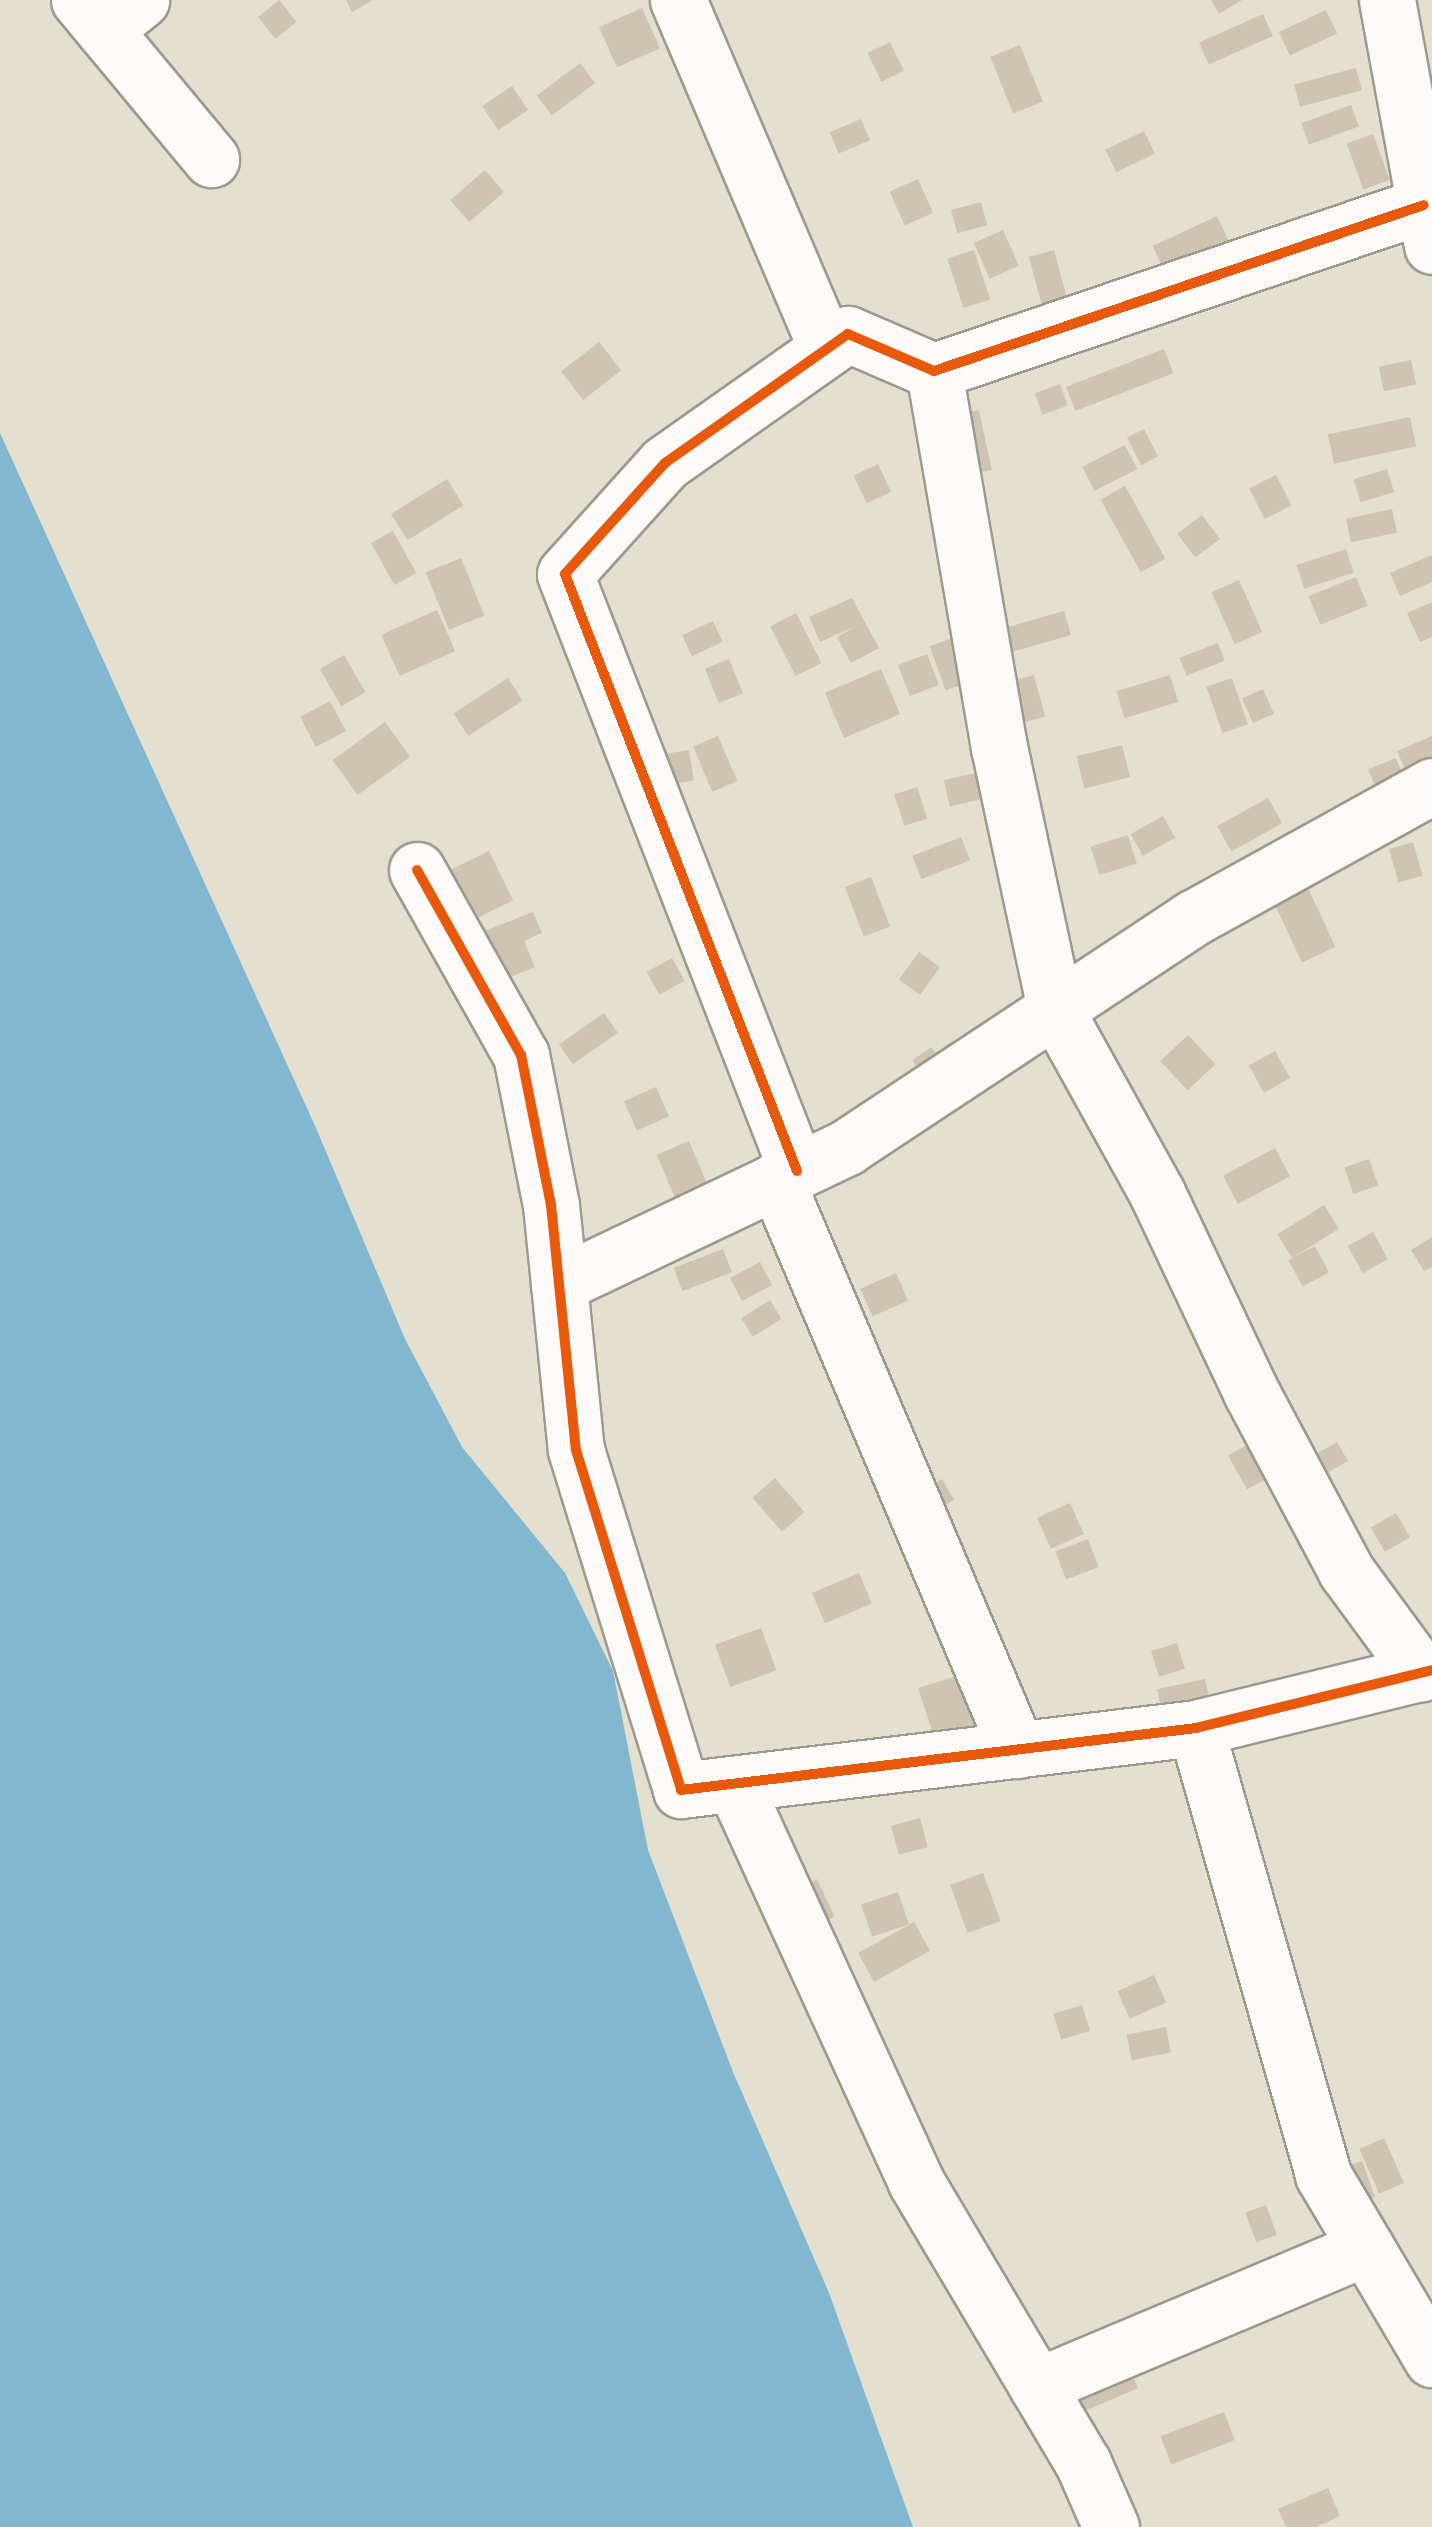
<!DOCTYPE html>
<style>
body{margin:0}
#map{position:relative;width:1432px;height:2527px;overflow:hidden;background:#e4dfce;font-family:Caveat,sans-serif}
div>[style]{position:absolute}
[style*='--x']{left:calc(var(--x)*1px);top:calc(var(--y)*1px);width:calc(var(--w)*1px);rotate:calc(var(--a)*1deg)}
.water>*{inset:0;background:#81b7cf}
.building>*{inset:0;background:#cfc4b2;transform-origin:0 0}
.roads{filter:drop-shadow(2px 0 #9c998f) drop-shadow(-2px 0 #9c998f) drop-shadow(0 2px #9c998f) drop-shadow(0 -2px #9c998f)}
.minor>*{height:55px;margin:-27.5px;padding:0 27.5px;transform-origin:27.5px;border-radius:27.5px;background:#fbfaf8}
.cycleway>*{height:10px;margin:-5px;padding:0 5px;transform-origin:5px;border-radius:5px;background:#e8590c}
span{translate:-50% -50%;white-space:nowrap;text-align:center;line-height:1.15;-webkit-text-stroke:8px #f7f3e8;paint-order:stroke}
</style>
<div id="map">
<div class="water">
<i style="clip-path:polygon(0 433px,316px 1128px,405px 1339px,462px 1447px,565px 1573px,613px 1671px,648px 1850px,733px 2072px,829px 2293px,913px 2527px,0 2527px)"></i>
</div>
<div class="building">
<i style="left:279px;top:0;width:28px;height:27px;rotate:51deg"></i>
<i style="clip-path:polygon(346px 0,373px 0,352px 12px)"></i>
<i style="clip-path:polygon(1211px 0,1242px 0,1219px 14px)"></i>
<i style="left:642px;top:8px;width:44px;height:47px;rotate:66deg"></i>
<i style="left:1326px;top:10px;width:26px;height:52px;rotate:65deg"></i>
<i style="left:1263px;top:14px;width:24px;height:70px;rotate:66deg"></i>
<i style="left:890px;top:42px;width:32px;height:25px;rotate:64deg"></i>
<i style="left:1020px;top:45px;width:61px;height:32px;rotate:68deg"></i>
<i style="left:580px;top:63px;width:25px;height:54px;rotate:53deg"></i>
<i style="left:1356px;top:68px;width:23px;height:64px;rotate:75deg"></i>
<i style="left:512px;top:86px;width:29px;height:36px;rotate:56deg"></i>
<i style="left:1351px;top:105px;width:23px;height:53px;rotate:70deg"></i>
<i style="left:861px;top:119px;width:23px;height:34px;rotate:67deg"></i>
<i style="left:1144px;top:131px;width:25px;height:43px;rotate:64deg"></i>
<i style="left:1373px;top:134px;width:49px;height:28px;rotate:70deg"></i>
<i style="left:485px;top:170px;width:29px;height:46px;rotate:49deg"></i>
<i style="left:918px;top:179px;width:37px;height:31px;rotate:66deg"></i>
<i style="left:981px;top:202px;width:24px;height:31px;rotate:75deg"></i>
<i style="left:1217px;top:216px;width:31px;height:71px;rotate:65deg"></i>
<i style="left:1003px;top:230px;width:39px;height:32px;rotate:66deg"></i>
<i style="left:974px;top:250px;width:52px;height:28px;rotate:72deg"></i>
<i style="left:1054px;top:250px;width:54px;height:26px;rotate:75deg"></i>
<i style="left:599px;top:342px;width:36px;height:48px;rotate:52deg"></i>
<i style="left:1164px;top:349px;width:26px;height:105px;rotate:69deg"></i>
<i style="left:1411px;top:360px;width:25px;height:33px;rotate:78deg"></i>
<i style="left:1060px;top:384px;width:23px;height:27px;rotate:70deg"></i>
<i style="left:979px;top:410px;width:61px;height:29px;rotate:78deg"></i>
<i style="left:1410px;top:417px;width:30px;height:84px;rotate:78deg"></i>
<i style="left:1144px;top:429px;width:31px;height:19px;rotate:63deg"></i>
<i style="left:1125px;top:445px;width:27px;height:48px;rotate:63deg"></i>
<i style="left:878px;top:464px;width:31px;height:27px;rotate:65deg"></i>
<i style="left:1387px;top:469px;width:24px;height:35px;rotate:73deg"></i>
<i style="left:1276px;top:475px;width:34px;height:30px;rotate:63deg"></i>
<i style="left:447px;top:479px;width:31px;height:66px;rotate:58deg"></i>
<i style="left:1125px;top:486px;width:83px;height:28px;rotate:61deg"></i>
<i style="left:1392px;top:509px;width:24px;height:47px;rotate:78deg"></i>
<i style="left:1202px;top:515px;width:30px;height:31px;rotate:53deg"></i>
<i style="left:393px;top:531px;width:48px;height:25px;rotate:61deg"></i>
<i style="left:1346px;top:549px;width:25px;height:52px;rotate:72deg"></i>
<i style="clip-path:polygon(1432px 555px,1432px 582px,1400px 596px,1390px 573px)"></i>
<i style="left:461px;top:558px;width:62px;height:38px;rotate:68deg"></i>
<i style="left:1356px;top:577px;width:31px;height:51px;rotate:68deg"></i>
<i style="left:1239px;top:580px;width:57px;height:30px;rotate:66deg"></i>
<i style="clip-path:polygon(852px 598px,879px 648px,851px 663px,837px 637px,856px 626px,820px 642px,809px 617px)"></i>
<i style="clip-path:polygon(1432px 602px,1432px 637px,1420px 642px,1407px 613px)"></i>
<i style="left:437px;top:610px;width:45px;height:61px;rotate:66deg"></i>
<i style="left:1064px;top:611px;width:25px;height:65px;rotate:74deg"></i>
<i style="left:796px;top:613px;width:56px;height:29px;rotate:63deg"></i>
<i style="left:713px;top:621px;width:23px;height:34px;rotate:65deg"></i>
<i style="left:955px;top:637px;width:47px;height:27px;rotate:70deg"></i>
<i style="left:1218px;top:643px;width:19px;height:41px;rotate:69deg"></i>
<i style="left:927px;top:654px;width:33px;height:31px;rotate:69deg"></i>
<i style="left:344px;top:655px;width:43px;height:28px;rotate:60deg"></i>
<i style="left:729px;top:659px;width:37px;height:26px;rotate:68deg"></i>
<i style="left:881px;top:669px;width:49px;height:61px;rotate:67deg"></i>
<i style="left:1034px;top:675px;width:43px;height:23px;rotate:75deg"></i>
<i style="left:1170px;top:675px;width:28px;height:56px;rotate:73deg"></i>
<i style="left:508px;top:678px;width:27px;height:65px;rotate:57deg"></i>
<i style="left:1232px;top:678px;width:49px;height:27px;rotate:71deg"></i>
<i style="left:1263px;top:689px;width:27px;height:23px;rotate:66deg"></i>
<i style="left:330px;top:701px;width:34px;height:34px;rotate:62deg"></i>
<i style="left:385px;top:722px;width:43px;height:65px;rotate:54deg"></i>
<i style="left:718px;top:736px;width:49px;height:27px;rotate:67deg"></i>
<i style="clip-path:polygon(1432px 736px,1432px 775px,1411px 783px,1397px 751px)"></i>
<i style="left:1122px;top:745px;width:33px;height:47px;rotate:76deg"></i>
<i style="left:689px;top:750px;width:31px;height:25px;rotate:81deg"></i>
<i style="left:1396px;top:758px;width:32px;height:30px;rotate:68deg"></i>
<i style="left:975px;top:773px;width:27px;height:32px;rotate:77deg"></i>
<i style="left:917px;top:787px;width:33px;height:24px;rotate:72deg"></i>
<i style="left:1268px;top:798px;width:29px;height:58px;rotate:61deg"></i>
<i style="left:1163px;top:816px;width:25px;height:37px;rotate:61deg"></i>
<i style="left:1128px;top:835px;width:30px;height:39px;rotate:73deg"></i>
<i style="left:961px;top:837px;width:25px;height:52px;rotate:69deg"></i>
<i style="left:1413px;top:842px;width:35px;height:25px;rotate:74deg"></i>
<i style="left:489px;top:851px;width:55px;height:59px;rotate:64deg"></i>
<i style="left:871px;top:877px;width:53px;height:28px;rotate:69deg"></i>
<i style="left:1308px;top:888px;width:65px;height:37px;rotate:65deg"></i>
<i style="clip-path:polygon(533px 912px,542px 933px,524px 941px,535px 967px,503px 980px,484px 931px)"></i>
<i style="left:919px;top:952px;width:26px;height:34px;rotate:36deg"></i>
<i style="left:672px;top:958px;width:26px;height:29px;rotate:61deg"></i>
<i style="left:604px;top:1013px;width:24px;height:55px;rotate:55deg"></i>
<i style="left:1188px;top:1035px;width:40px;height:38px;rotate:47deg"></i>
<i style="left:931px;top:1047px;width:29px;height:23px;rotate:54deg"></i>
<i style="left:1275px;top:1051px;width:31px;height:30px;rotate:61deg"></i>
<i style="left:656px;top:1087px;width:32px;height:35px;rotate:66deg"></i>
<i style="left:689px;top:1141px;width:63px;height:35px;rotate:67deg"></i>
<i style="left:1275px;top:1148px;width:32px;height:59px;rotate:62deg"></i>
<i style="left:1369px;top:1159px;width:28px;height:26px;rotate:71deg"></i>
<i style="left:1324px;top:1205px;width:28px;height:55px;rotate:58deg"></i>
<i style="left:1373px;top:1232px;width:31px;height:29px;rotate:61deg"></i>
<i style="clip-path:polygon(1432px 1237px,1432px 1267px,1424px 1271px,1411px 1250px)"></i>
<i style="left:1315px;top:1246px;width:30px;height:30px;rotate:62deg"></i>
<i style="left:723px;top:1249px;width:25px;height:53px;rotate:69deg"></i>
<i style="left:760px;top:1262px;width:26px;height:34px;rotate:62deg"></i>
<i style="left:896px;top:1273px;width:30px;height:39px;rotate:66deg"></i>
<i style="left:770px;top:1300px;width:22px;height:34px;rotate:58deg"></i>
<i style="left:1256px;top:1440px;width:39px;height:32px;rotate:61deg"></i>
<i style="left:1337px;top:1442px;width:22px;height:33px;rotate:60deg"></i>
<i style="left:775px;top:1478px;width:45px;height:30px;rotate:49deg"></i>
<i style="left:942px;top:1479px;width:24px;height:32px;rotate:60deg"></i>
<i style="left:1070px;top:1503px;width:34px;height:36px;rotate:66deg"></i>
<i style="left:1396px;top:1513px;width:28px;height:29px;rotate:60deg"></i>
<i style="left:1088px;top:1539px;width:30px;height:35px;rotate:69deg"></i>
<i style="left:859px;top:1573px;width:33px;height:51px;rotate:67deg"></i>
<i style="left:761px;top:1628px;width:45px;height:49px;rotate:70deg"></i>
<i style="left:1177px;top:1643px;width:27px;height:27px;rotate:73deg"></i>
<i style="left:959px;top:1675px;width:63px;height:43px;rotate:72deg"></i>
<i style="left:1205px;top:1679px;width:24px;height:49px;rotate:78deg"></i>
<i style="left:920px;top:1818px;width:30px;height:30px;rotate:75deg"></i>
<i style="left:983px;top:1873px;width:51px;height:35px;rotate:70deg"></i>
<i style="left:817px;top:1879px;width:42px;height:26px;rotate:65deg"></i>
<i style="left:898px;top:1892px;width:34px;height:39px;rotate:71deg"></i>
<i style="left:914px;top:1922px;width:33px;height:64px;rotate:61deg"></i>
<i style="left:1154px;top:1975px;width:30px;height:40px;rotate:66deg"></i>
<i style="left:1082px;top:2005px;width:27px;height:30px;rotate:73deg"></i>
<i style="left:1166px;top:2027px;width:26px;height:40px;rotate:79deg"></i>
<i style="left:1384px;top:2138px;width:49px;height:27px;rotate:66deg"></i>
<i style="left:1362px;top:2161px;width:38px;height:22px;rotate:70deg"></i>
<i style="left:1266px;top:2205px;width:32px;height:22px;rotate:70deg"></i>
<i style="left:1129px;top:2367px;width:23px;height:69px;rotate:67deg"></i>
<i style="left:1224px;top:2412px;width:30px;height:68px;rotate:69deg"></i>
<i style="clip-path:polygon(1328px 2488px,1340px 2516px,1316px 2527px,1286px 2527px,1278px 2509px)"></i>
</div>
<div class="roads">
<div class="minor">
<i style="--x:79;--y:0;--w:207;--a:50.3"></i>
<i style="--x:678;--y:0;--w:379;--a:66.9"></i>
<i style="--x:1387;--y:0;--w:250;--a:79.6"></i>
<i style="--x:104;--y:30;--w:48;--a:-39"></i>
<i style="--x:934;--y:371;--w:382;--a:80.2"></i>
<i style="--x:999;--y:747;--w:268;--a:77.9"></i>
<i style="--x:1055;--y:1009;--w:210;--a:61"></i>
<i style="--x:1157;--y:1193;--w:220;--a:64.7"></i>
<i style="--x:1251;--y:1392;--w:203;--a:62"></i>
<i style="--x:1346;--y:1571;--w:127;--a:53.7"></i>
<i style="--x:417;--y:870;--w:212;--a:60.7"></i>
<i style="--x:521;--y:1055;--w:153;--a:78.7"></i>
<i style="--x:551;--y:1205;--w:246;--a:84.2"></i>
<i style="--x:576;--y:1450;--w:356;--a:72.8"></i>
<i style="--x:681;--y:1790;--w:519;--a:-6.86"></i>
<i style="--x:1196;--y:1728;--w:243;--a:-13.8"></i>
<i style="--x:797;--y:1171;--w:640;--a:-111.24"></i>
<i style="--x:565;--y:574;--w:149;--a:-48"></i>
<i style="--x:665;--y:463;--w:224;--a:-35.2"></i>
<i style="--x:848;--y:334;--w:94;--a:23.3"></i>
<i style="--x:934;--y:371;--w:517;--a:-18.72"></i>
<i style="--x:776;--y:1180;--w:619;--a:67.08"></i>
<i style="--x:559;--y:1284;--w:319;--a:-25.4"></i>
<i style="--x:847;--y:1147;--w:415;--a:-33.5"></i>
<i style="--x:1193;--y:918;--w:273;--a:-28.9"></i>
<i style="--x:1196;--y:1728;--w:465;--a:74.1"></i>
<i style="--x:1323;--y:2175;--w:214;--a:59.4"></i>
<i style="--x:734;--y:1784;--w:438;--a:65.4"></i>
<i style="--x:916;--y:2182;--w:327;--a:59.3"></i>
<i style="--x:1083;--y:2463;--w:70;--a:66.4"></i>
<i style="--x:1037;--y:2386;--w:357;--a:-22.8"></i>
</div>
</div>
<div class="cycleway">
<i style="--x:417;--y:870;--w:212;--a:60.7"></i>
<i style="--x:521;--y:1055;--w:153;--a:78.7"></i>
<i style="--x:551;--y:1205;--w:246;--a:84.2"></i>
<i style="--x:576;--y:1450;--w:356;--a:72.8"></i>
<i style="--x:681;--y:1790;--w:519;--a:-6.86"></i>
<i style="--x:1196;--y:1728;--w:243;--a:-13.8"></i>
<i style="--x:797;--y:1171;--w:640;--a:-111.24"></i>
<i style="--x:565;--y:574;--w:149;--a:-48"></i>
<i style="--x:665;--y:463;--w:224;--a:-35.2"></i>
<i style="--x:848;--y:334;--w:94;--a:23.3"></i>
<i style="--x:934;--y:371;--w:517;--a:-18.72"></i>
</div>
</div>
